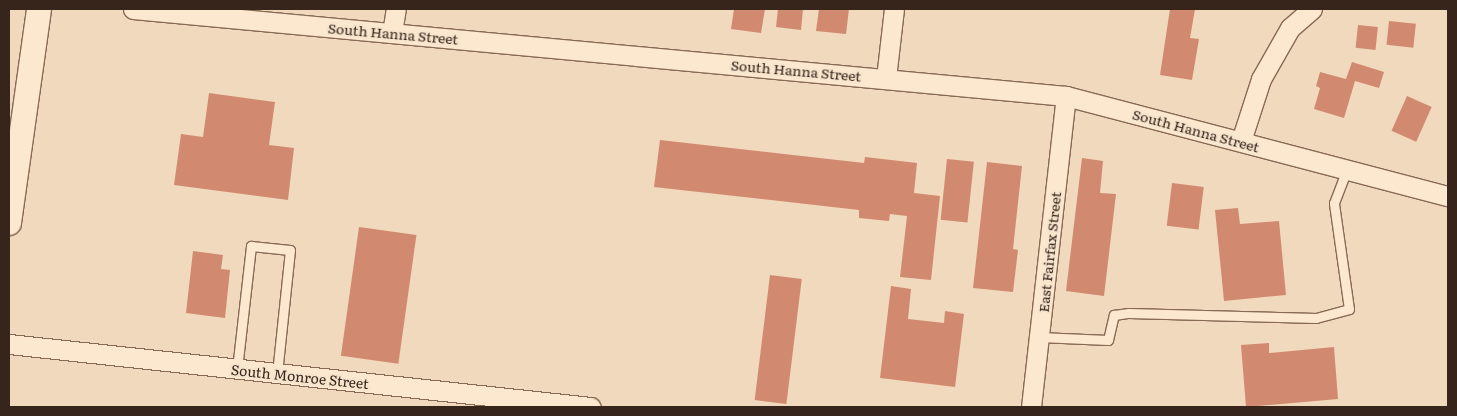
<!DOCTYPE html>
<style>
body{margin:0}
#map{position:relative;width:1457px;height:416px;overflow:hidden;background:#f0d9bc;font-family:Literata,serif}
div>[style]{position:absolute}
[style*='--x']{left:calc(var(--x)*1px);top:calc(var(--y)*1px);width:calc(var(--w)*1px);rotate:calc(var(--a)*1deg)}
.building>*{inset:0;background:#d18a6f;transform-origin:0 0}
.roads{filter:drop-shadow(1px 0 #886955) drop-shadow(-1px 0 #886955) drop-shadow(0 1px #886955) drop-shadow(0 -1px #886955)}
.service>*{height:9px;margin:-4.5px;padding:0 4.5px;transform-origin:4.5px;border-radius:4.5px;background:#fbe8cf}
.minor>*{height:19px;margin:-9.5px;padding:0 9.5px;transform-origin:9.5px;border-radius:9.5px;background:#fbe8cf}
.tertiary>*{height:24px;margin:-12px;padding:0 12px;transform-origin:12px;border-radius:12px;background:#fbe8cf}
span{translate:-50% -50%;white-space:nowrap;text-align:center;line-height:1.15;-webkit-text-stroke:4px #f7e4cc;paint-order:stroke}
.street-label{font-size:14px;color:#37241a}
.frame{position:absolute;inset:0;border:10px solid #37241a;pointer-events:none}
</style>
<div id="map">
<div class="building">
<i style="clip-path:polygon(734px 9px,765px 9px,761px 33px,731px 29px)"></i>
<i style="clip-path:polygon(778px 9px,803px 9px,801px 30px,776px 27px)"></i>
<i style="clip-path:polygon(819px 9px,849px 9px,846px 34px,816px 31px)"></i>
<i style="clip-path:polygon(1170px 9px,1195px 9px,1190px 38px,1199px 39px,1192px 80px,1160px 75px)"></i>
<i style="left:1389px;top:21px;width:27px;height:24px;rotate:6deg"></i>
<i style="left:1358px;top:25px;width:20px;height:23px;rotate:6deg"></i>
<i style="clip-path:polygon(1352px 62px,1384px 72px,1379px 88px,1355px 81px,1344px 118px,1314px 109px,1320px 88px,1316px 86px,1320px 72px,1346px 79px)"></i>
<i style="clip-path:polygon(209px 93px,275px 102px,269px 145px,294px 148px,288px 200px,174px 185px,181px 134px,203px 137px)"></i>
<i style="left:1407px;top:96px;width:27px;height:38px;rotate:24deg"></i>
<i style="clip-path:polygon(660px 140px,864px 163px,865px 157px,917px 163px,914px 193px,940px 196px,931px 280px,900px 277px,907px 216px,890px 214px,889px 221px,859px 218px,859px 210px,654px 187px)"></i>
<i style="clip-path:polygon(1082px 158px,1103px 161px,1100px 193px,1116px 194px,1104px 296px,1066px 291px)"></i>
<i style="left:947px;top:159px;width:27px;height:61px;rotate:6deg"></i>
<i style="clip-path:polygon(987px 162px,1022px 166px,1013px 249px,1018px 250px,1013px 292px,973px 288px)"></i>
<i style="left:1172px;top:183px;width:32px;height:43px;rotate:7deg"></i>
<i style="clip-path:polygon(1238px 208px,1240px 224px,1279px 221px,1286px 295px,1224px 301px,1215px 210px)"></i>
<i style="left:359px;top:227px;width:58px;height:130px;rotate:8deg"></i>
<i style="clip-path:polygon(193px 251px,223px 255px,221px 269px,230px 270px,225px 318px,186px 313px)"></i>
<i style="left:770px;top:275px;width:32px;height:126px;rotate:7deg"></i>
<i style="clip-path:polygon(891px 286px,911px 289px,908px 319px,944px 323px,945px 311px,964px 314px,955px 387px,880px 378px)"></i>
<i style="clip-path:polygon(1269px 343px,1269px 353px,1334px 347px,1338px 399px,1246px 407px,1241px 345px)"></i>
</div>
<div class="roads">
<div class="service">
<i style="--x:1039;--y:337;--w:69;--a:2.5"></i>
<i style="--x:1108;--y:340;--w:26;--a:-77"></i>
<i style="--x:1114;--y:315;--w:15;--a:-8"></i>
<i style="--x:1129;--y:313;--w:187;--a:1.5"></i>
<i style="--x:1316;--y:318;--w:34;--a:-15"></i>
<i style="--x:1349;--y:309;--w:107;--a:-98.1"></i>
<i style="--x:1334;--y:203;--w:36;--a:-69"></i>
<i style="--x:237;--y:369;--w:124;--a:-83.5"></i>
<i style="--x:251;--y:246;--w:39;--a:6"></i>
<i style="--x:290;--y:250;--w:124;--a:96"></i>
</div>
<div class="minor">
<i style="--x:133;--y:9;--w:937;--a:5.33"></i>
<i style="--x:1066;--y:96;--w:395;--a:14.7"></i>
<i style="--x:392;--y:33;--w:24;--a:-81"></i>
<i style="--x:886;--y:78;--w:69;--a:-83.4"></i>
<i style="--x:1241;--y:141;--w:65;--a:-72.1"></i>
<i style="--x:1261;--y:79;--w:59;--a:-60.4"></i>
<i style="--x:1290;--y:28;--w:29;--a:-41"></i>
<i style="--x:9;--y:344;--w:585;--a:6.18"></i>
<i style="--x:1031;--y:407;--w:313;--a:-83.6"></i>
</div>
<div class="tertiary">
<i style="--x:9;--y:223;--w:216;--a:-82"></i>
</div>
</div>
<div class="street-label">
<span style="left:393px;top:33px;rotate:5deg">South Hanna Street</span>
<span style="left:796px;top:70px;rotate:5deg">South Hanna Street</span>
<span style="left:1196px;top:130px;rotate:15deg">South Hanna Street</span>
<span style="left:1049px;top:252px;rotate:-84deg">East Fairfax Street</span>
<span style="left:300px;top:376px;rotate:6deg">South Monroe Street</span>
</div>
<div class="frame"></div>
</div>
